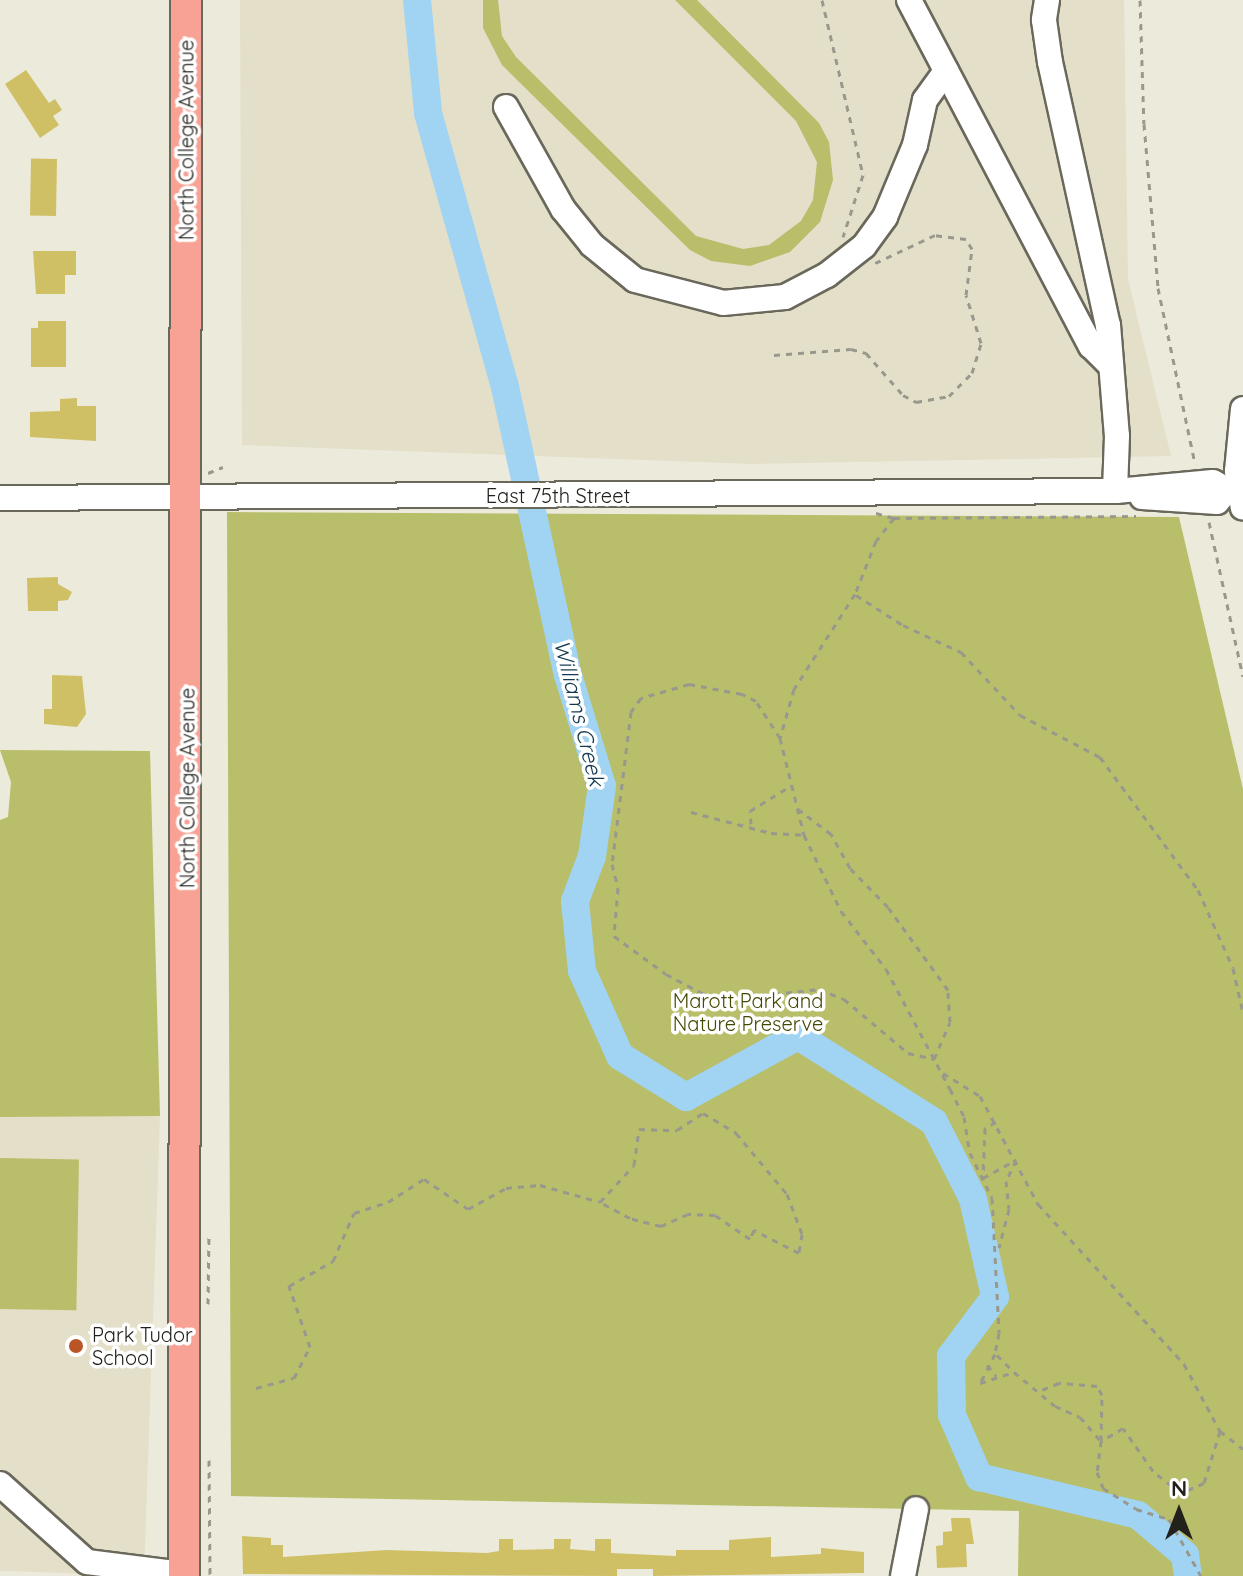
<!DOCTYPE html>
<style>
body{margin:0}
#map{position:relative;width:1243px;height:1576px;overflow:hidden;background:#eceadb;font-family:Quicksand,sans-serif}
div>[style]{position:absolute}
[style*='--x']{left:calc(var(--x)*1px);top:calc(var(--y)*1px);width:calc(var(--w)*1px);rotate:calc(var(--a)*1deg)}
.built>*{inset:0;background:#e3dfc9;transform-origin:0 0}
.green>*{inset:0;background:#b8be69;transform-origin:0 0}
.river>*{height:28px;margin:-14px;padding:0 14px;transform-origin:14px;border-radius:14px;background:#a1d3f3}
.building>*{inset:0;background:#d0c065;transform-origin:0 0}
.path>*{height:3px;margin-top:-1.5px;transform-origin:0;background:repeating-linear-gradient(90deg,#99988d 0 6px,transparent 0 12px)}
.roads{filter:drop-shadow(2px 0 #6a685b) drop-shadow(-2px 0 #6a685b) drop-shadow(0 2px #6a685b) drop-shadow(0 -2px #6a685b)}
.minor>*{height:24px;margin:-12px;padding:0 12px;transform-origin:12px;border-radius:12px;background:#fff}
.major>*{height:30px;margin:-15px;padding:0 15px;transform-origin:15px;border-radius:15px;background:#f7a295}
.dots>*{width:22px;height:22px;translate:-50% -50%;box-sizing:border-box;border:4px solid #fff;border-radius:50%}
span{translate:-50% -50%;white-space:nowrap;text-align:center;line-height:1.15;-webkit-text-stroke:7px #fff;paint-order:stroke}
.street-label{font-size:20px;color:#22211c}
.park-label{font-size:20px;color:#454800}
.poi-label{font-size:20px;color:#22211c}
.left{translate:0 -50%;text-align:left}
.water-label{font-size:22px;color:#12394f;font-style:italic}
.north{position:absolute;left:1139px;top:1472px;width:80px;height:80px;-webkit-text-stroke:6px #fff;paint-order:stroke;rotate:0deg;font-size:22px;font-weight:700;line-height:32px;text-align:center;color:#22211c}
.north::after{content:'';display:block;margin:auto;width:28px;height:36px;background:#22211c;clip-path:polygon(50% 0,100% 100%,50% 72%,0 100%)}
</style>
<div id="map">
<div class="built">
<i style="clip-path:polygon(240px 0,1124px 0,1128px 279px,1171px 456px,753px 464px,242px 445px)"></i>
<i style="left:160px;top:1116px;width:460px;height:160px;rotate:92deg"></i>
</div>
<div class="green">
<i style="clip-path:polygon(483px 0,498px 0,502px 36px,516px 57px,696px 236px,743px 249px,769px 245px,801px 221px,813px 200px,817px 162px,796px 121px,675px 0,697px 0,819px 123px,829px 142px,833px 180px,820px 222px,790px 252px,750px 266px,711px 261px,690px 250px,502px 65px,483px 28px)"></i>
<i style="clip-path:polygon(227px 512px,1179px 517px,1243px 789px,1243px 1576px,1018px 1576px,1019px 1511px,231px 1496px)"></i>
<i style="clip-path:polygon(0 750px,150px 751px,160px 1116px,0 1117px,0 820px,8px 817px,11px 782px)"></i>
<i style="left:0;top:1158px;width:79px;height:151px;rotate:1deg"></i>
</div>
<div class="river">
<i style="--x:417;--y:0;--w:114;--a:84.4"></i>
<i style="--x:428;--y:113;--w:285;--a:74.3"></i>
<i style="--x:505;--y:387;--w:295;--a:77.7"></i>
<i style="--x:568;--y:675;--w:116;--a:73"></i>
<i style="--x:602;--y:786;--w:71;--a:98.1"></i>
<i style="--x:592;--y:856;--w:48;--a:110.7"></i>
<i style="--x:575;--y:901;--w:70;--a:84.3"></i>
<i style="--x:582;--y:971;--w:93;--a:65.9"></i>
<i style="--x:620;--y:1056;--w:78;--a:31.8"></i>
<i style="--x:686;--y:1097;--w:128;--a:-28.6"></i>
<i style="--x:798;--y:1036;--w:161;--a:32.3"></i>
<i style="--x:934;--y:1122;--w:86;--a:63.1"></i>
<i style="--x:973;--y:1199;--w:100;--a:77.3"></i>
<i style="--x:995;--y:1297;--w:74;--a:126.7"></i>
<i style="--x:951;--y:1356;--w:59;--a:89"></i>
<i style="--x:952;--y:1415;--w:68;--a:66.5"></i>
<i style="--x:979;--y:1477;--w:163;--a:13.4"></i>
<i style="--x:1138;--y:1515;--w:62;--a:40.4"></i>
<i style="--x:1185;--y:1555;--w:21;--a:82"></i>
</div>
<div class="building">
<i style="clip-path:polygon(26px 70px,49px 103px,55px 99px,62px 110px,53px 116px,59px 125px,40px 138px,5px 84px)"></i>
<i style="left:57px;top:159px;width:57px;height:26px;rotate:91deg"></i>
<i style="clip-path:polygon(33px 251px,76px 251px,76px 275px,65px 275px,65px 294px,36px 294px)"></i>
<i style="clip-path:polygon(38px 321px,66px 321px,66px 367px,31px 367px,31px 328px,38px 328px)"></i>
<i style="clip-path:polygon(77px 398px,77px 406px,96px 406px,96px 441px,30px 437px,30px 412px,60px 411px,60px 399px)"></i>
<i style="clip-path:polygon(58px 577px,58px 584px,72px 592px,68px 600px,58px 601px,58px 611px,28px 611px,27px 578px)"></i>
<i style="clip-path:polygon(52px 675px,82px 676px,86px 714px,77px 727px,44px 724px,44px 709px,52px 709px)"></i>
<i style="clip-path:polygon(951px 1518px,970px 1518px,974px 1544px,966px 1544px,967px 1567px,937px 1568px,936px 1546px,943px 1545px,943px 1532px,952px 1531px)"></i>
<i style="clip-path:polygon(242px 1536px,271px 1538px,271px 1545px,283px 1545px,283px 1557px,386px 1550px,487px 1553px,499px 1551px,499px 1539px,513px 1539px,513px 1550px,554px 1549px,554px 1539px,571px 1539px,570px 1549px,595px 1551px,595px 1539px,611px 1539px,611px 1553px,676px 1556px,676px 1550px,729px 1550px,729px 1540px,771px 1537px,771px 1557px,821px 1554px,821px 1548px,864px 1552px,864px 1573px,653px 1576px,653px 1569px,617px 1569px,617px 1576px,243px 1574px)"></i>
</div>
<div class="path">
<i style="--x:822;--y:0;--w:180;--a:76.8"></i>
<i style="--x:863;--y:175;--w:65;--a:107.9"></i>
<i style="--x:1140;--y:0;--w:124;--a:88.2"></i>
<i style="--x:1144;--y:124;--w:165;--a:85.1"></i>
<i style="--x:1158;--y:288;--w:180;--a:78.1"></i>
<i style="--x:774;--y:355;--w:77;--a:-4.5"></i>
<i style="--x:851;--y:349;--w:16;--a:15"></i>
<i style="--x:866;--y:353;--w:56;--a:48.6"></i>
<i style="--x:903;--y:395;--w:15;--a:28"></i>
<i style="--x:916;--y:402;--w:34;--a:-10"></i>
<i style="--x:949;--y:396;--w:33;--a:-45"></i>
<i style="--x:972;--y:373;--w:31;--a:-73"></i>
<i style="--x:981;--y:343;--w:50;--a:-107.4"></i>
<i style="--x:966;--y:295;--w:46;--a:-82.6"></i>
<i style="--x:972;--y:249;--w:12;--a:-121"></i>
<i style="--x:966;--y:239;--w:31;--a:-173"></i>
<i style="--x:935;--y:235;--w:68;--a:154.9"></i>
<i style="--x:208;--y:473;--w:16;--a:-22"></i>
<i style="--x:876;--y:513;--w:19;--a:16"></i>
<i style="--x:894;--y:518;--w:242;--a:-0.5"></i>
<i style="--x:894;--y:518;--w:29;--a:128"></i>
<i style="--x:876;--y:541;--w:57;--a:111.6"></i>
<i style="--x:855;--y:594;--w:113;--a:122.7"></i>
<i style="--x:794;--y:689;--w:51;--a:105.9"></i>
<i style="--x:780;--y:738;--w:100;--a:76.1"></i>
<i style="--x:804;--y:835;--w:85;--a:64"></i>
<i style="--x:841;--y:911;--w:73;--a:52.2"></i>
<i style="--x:886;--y:969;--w:136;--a:61.9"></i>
<i style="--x:950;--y:1089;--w:31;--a:63"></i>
<i style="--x:964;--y:1117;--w:36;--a:81"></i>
<i style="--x:970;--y:1153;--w:50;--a:63.9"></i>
<i style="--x:992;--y:1198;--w:135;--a:87"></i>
<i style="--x:999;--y:1333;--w:21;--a:101"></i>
<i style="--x:995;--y:1354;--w:33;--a:117"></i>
<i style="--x:980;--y:1383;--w:36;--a:-18"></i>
<i style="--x:1014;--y:1372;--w:53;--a:39.7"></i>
<i style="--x:1055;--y:1406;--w:27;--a:24"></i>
<i style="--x:1080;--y:1417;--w:32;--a:49"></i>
<i style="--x:1101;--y:1441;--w:31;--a:97"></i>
<i style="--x:1097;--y:1472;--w:17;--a:69"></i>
<i style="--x:1103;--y:1488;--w:39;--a:32"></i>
<i style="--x:1136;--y:1509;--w:34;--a:17"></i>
<i style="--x:1169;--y:1519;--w:65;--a:60.7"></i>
<i style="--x:1209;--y:522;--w:158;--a:77.6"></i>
<i style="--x:856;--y:595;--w:56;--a:32.6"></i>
<i style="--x:903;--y:625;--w:64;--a:25"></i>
<i style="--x:961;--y:652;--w:86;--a:46.9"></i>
<i style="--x:1020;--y:715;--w:90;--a:27.7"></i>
<i style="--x:1100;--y:757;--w:165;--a:53.6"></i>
<i style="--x:1198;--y:890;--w:85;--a:65.8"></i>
<i style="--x:1233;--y:968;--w:46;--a:77.5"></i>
<i style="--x:780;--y:738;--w:44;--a:-123"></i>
<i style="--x:756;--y:701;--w:16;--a:-153"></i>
<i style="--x:742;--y:694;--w:54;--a:-169.3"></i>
<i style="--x:689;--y:684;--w:50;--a:163.7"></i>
<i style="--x:641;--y:698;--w:17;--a:126"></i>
<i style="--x:631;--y:712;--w:153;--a:97.1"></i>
<i style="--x:612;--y:864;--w:25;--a:76"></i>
<i style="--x:618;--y:888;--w:48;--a:94.8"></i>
<i style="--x:614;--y:936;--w:64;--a:36.2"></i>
<i style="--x:666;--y:974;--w:43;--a:27.8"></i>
<i style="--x:704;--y:994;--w:23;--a:13"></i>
<i style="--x:726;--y:999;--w:94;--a:-6.1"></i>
<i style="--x:819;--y:989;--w:27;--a:22"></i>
<i style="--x:844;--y:999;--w:84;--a:40.2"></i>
<i style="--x:908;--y:1053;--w:27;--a:13"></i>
<i style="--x:934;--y:1059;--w:40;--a:-66.6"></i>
<i style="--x:950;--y:1022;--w:32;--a:-94"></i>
<i style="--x:948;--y:990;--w:102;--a:-125.9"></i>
<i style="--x:888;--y:907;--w:54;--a:-134.3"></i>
<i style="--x:850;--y:868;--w:39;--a:-119"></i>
<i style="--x:831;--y:834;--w:41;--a:-142.9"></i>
<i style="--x:691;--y:812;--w:83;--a:14.7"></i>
<i style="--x:771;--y:833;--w:33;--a:3"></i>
<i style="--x:751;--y:824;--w:13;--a:-94"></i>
<i style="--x:750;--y:811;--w:49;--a:-31.8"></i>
<i style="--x:943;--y:1073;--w:44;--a:31.9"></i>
<i style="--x:980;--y:1096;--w:123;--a:61.8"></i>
<i style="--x:1038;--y:1204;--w:217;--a:47.6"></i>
<i style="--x:1184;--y:1364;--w:76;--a:61.8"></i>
<i style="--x:1220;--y:1431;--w:54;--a:107.1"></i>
<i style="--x:1204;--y:1483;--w:25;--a:157"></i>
<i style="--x:1181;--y:1493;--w:36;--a:-142"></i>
<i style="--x:1153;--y:1471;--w:52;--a:-124.9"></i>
<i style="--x:1123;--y:1428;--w:26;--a:149"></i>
<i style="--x:1101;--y:1441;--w:46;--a:-88.8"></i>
<i style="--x:1102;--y:1395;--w:10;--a:-119"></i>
<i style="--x:1097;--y:1386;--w:38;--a:-175"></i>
<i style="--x:1059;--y:1383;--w:18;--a:158"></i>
<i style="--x:996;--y:1122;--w:13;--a:151"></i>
<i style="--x:985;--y:1128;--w:50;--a:92.3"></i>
<i style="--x:983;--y:1178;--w:38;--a:-29"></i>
<i style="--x:1016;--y:1160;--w:23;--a:115"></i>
<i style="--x:1006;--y:1181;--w:28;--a:84"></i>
<i style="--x:1009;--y:1209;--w:40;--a:104.4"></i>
<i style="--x:208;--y:1304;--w:68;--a:-89.2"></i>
<i style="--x:997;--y:1355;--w:24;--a:45"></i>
<i style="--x:987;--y:1365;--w:14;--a:51"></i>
<i style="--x:256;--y:1388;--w:39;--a:-15"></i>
<i style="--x:294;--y:1378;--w:35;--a:-63"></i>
<i style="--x:310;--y:1347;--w:65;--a:-109"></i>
<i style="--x:289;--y:1286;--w:51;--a:-29.6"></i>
<i style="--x:333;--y:1261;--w:52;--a:-66.4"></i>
<i style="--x:354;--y:1213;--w:36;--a:-18"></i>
<i style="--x:388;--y:1202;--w:43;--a:-32.6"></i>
<i style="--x:424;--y:1179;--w:53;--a:34.3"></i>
<i style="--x:468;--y:1209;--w:43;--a:-28.9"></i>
<i style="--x:506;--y:1188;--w:34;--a:-5"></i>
<i style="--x:540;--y:1185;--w:62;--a:15.8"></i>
<i style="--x:600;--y:1202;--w:50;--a:-47.4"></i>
<i style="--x:634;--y:1165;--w:36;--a:-82"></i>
<i style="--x:639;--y:1129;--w:38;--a:2"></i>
<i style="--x:677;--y:1130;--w:31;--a:-33"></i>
<i style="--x:703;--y:1113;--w:39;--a:31"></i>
<i style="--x:736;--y:1133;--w:80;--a:50.1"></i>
<i style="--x:787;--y:1194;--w:43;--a:69.4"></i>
<i style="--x:802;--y:1234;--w:19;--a:99"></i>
<i style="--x:799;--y:1253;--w:51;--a:-152.9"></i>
<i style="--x:754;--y:1230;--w:10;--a:114"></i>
<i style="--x:750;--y:1239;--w:42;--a:-145.6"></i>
<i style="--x:715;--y:1215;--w:27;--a:-178"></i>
<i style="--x:688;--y:1214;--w:30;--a:156"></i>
<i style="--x:661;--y:1226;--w:32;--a:-166"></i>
<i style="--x:630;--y:1218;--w:34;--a:-152"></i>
<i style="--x:1220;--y:1431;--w:29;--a:38"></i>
<i style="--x:209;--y:1460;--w:116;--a:89.5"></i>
</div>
<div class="roads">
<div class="minor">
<i style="--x:909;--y:0;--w:391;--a:62.3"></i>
<i style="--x:1091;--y:346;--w:28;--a:45"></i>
<i style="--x:1047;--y:0;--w:20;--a:99"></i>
<i style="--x:1044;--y:20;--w:42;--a:81.9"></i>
<i style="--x:1050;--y:62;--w:269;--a:77.6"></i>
<i style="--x:1108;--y:325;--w:111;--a:85.4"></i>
<i style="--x:1117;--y:436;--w:55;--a:92.1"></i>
<i style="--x:506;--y:107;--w:117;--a:60.8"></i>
<i style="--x:563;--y:209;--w:46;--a:51.1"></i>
<i style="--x:592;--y:245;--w:55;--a:39.1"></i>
<i style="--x:635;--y:280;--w:91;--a:14.6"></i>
<i style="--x:723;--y:303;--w:62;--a:-5.5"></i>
<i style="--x:785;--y:297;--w:47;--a:-27.6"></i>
<i style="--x:827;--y:275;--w:47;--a:-38.1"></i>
<i style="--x:864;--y:246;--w:36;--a:-54"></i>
<i style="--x:885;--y:217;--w:78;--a:-67.4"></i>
<i style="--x:915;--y:145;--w:46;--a:-77.5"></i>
<i style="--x:925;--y:100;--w:36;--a:-54"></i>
<i style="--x:1243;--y:409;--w:62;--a:95.5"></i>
<i style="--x:1237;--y:471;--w:37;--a:81"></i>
<i style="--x:1142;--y:497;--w:75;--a:3.8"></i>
<i style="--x:1217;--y:502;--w:16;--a:-50"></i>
<i style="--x:1227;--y:490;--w:12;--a:-14"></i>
<i style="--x:0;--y:498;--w:1116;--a:-0.36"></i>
<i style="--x:1116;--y:491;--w:97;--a:-5.3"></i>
<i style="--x:1213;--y:482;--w:16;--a:30"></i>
<i style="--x:0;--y:1484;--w:117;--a:41.9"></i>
<i style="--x:87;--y:1562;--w:98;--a:7.1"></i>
<i style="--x:903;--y:1576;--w:68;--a:-79"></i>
</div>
<div class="major">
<i style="--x:184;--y:1576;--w:1576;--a:-89.93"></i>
</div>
</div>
<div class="dots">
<i style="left:76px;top:1346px;background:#ba5525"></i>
</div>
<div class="street-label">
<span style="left:186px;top:140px;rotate:-90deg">North College Avenue</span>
<span style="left:558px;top:495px">East 75th Street</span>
<span style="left:187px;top:788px;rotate:-90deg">North College Avenue</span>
</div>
<div class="park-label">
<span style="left:748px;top:1012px">Marott Park and<br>Nature Preserve</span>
</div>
<div class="poi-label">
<span class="left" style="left:92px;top:1346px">Park Tudor<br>School</span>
</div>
<div class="water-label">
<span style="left:579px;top:713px;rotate:76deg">Williams Creek</span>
</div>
<div class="north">N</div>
</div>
